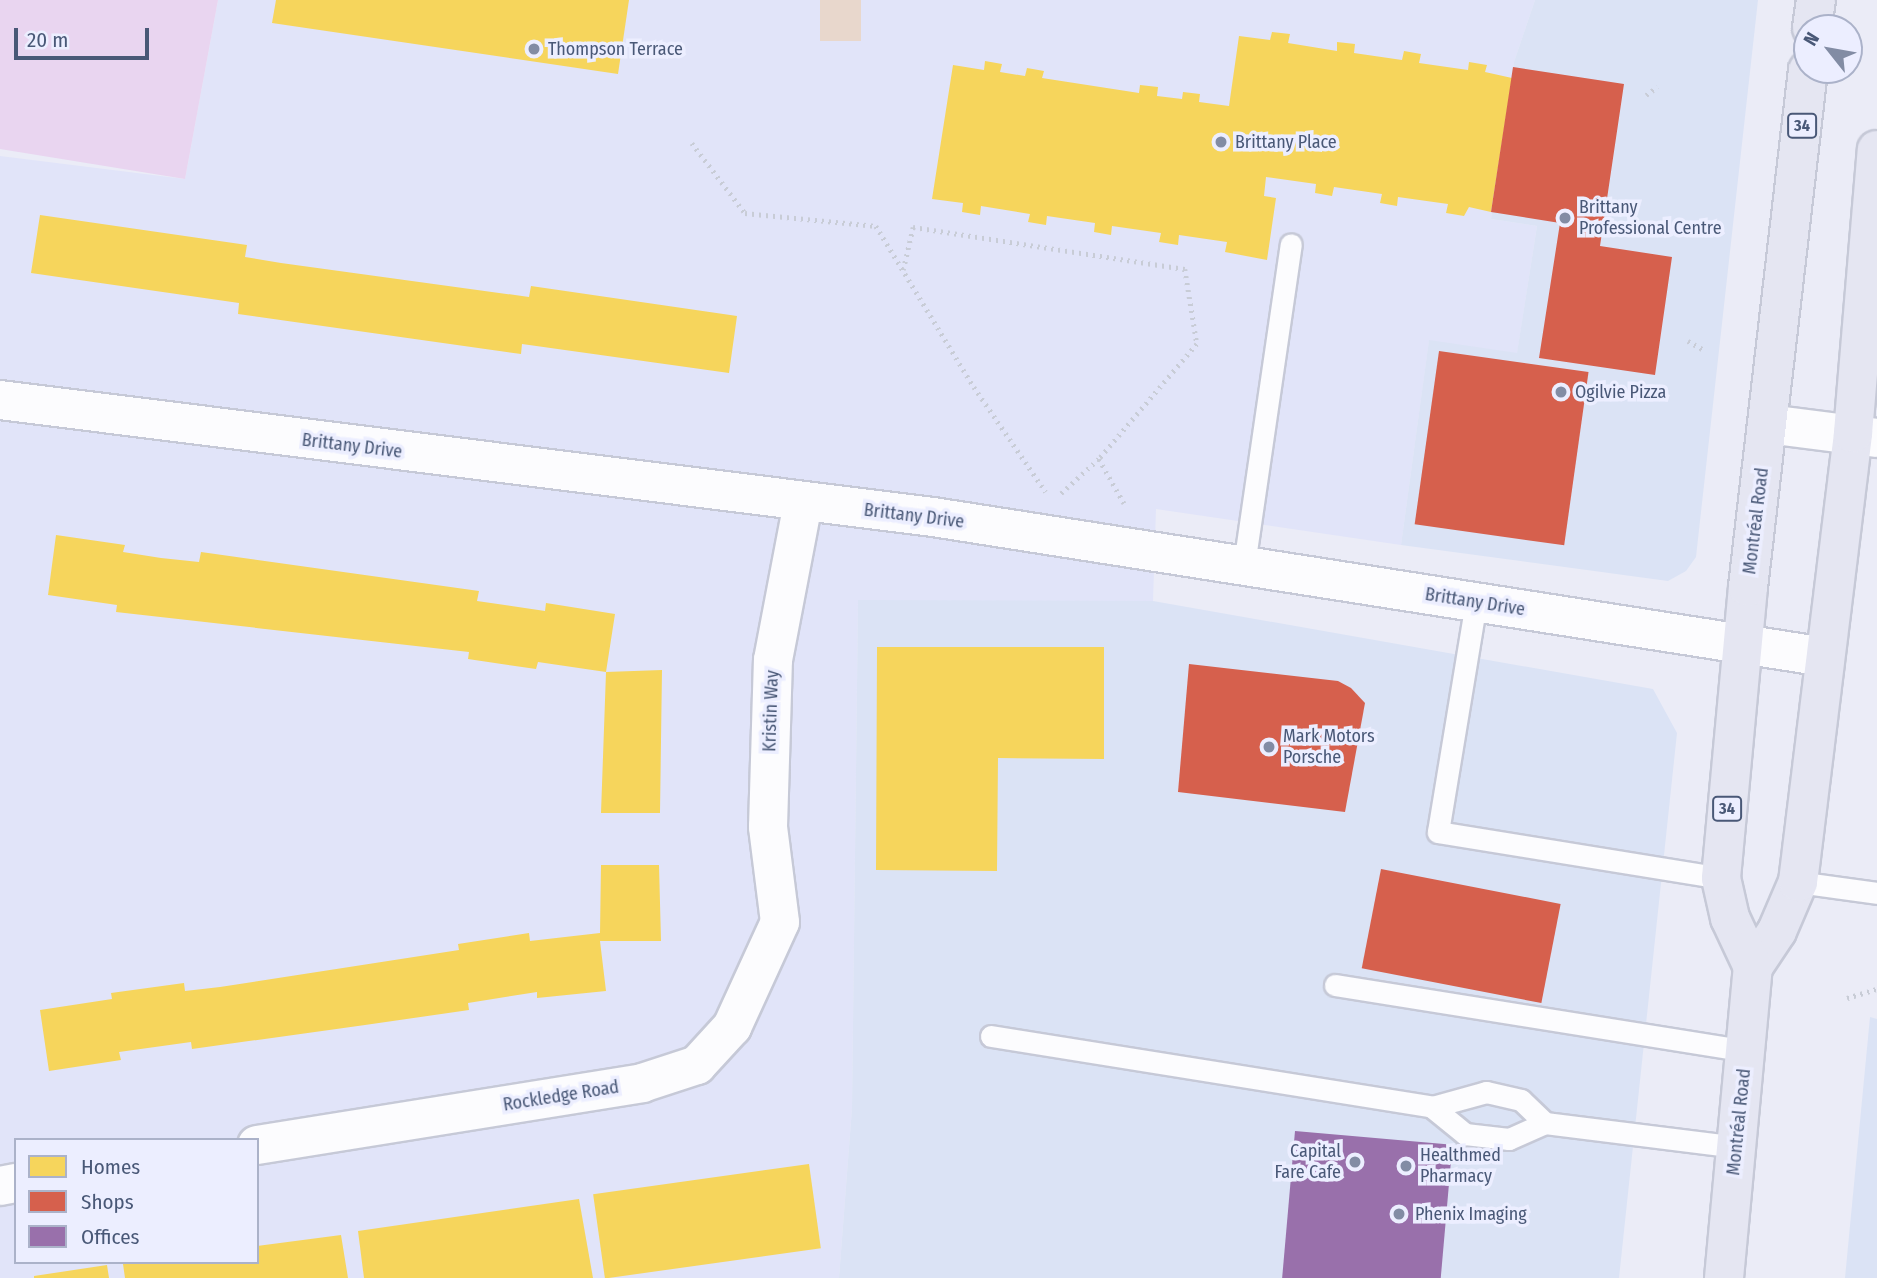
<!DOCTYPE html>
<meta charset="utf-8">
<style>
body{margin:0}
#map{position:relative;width:1877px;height:1278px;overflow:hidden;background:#ebecf7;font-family:"Fira Sans Condensed",sans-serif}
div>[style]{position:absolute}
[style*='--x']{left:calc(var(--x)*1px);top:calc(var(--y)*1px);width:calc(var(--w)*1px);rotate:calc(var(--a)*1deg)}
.residential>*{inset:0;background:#e1e4f9}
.commercial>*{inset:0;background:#dbe3f5}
.green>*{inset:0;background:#e9d5f0}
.water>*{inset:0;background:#e8d7cc;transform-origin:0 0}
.homes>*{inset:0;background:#f6d55c;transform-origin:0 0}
.shops>*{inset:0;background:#d6604d;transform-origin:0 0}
.offices>*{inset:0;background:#9970ab;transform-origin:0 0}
.path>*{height:4.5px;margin-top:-2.25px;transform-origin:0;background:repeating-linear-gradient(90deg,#c8ccd6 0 2px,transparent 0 7px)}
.roads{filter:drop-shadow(2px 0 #c6c9d7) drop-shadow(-2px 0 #c6c9d7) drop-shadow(0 2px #c6c9d7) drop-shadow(0 -2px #c6c9d7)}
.service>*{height:21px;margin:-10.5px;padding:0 10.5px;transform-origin:10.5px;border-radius:10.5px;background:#fcfcfe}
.minor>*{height:38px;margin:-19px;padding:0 19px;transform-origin:19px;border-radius:19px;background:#fcfcfe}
.primary>*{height:38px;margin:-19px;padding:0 19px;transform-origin:19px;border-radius:19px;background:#e5e6f2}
.dots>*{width:19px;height:19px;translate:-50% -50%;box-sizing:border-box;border:4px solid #eceeff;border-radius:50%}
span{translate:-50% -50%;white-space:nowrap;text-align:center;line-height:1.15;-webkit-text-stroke:7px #eceeff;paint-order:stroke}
.shield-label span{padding:2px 5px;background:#eceeff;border:2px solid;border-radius:5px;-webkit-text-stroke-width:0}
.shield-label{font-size:16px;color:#495877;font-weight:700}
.poi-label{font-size:18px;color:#495877}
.left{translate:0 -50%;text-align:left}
.right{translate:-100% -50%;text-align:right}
.street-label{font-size:18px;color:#495877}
.legend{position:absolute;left:14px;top:1138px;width:245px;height:126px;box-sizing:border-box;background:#eceeff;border:2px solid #abb2c9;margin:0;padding:9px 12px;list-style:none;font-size:21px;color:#495877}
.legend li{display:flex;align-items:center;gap:14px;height:35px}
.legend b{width:35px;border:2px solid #abb2c9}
.north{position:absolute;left:1793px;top:14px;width:70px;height:70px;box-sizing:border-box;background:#eceeff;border:2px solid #abb2c9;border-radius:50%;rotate:301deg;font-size:19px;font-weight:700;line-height:28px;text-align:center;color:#495877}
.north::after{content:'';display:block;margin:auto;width:24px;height:32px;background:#828ca4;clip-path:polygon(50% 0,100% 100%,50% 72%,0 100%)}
.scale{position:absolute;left:14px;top:28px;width:135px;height:32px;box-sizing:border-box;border:4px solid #495877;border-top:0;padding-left:9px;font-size:21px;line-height:24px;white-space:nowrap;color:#495877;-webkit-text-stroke:5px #eceeff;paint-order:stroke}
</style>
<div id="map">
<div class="residential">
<i style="clip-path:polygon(evenodd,218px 0,1535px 0,1514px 62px,1491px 219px,1537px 226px,1517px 354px,1429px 341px,1401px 545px,1156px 509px,1153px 601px,858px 601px,852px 1108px,839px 1278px,0 1278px,0 156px,185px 179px,218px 0,16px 1140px,257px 1140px,257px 1262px,16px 1262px,16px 1140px)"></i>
</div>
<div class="commercial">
<i style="clip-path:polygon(1535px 0,1758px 0,1696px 557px,1686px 571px,1668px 581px,1401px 545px,1429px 340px,1517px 353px,1537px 226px,1491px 219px,1514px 62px)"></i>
<i style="clip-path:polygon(858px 600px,1153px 601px,1653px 689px,1677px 733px,1619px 1278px,839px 1278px,852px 1108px)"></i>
<i style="clip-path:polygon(1870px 1017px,1877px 1019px,1877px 1278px,1845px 1278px)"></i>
</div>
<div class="green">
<i style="clip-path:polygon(0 0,218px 0,185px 179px,0 149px)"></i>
</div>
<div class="water">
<i style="left:820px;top:0;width:41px;height:41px"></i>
</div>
<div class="homes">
<i style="clip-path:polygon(276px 0,629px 0,618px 74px,272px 23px)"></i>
<i style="clip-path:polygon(1272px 32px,1290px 34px,1288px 43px,1337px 51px,1337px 42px,1355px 44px,1354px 53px,1402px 60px,1404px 51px,1421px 54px,1419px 63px,1468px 70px,1469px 62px,1487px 65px,1485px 72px,1512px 78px,1491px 212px,1469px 207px,1464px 216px,1446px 213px,1448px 204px,1398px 197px,1397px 206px,1380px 203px,1382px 194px,1334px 187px,1332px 196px,1315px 193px,1316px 184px,1266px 177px,1264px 196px,1276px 198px,1267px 260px,1225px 252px,1227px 242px,1179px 235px,1178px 245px,1159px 242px,1161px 233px,1112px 226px,1111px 235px,1094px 232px,1095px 223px,1047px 216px,1046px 225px,1028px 222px,1030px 214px,981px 206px,980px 215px,962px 212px,963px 203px,932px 199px,953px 65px,984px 70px,985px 61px,1002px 64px,1000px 72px,1025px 76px,1027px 68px,1044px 71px,1042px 78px,1139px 93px,1140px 85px,1158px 87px,1157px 96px,1182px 99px,1183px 92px,1200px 94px,1199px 102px,1229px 106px,1239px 36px,1270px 40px)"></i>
<i style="clip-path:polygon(40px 215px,247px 245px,245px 257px,281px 263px,529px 297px,531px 286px,737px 316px,729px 373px,522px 344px,521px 354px,238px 314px,239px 303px,31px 273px)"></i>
<i style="clip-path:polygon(56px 535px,125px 545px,123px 552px,161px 558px,199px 562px,201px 552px,479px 591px,477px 601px,545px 611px,546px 603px,615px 614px,606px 672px,662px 670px,660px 813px,601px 813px,606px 672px,538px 662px,536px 669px,468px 659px,469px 652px,116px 612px,117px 605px,48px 595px)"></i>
<i style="clip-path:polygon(877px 647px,1104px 647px,1104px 759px,998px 758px,997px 871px,876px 870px)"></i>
<i style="clip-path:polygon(601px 865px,659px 865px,661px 941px,600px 941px,606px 991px,537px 998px,537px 992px,468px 1003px,469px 1010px,365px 1025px,192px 1049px,191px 1042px,119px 1052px,121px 1060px,49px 1071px,40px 1010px,112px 999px,111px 993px,184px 983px,185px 991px,220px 987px,459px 950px,458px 944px,529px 933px,530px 941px,600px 933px)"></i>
<i style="left:809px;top:1164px;width:85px;height:218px;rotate:82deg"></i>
<i style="clip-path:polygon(579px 1199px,593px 1278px,364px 1278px,358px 1231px)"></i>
<i style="clip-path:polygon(341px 1235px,348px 1278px,125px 1278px,123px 1264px,257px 1262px,257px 1246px)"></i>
<i style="clip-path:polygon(107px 1265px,109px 1278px,34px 1278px,34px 1276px)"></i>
</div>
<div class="shops">
<i style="clip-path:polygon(1513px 67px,1624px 84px,1600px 246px,1672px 257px,1655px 375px,1539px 358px,1560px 223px,1491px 212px)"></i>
<i style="left:1439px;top:351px;width:151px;height:175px;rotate:8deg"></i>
<i style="clip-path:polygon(1189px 664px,1338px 681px,1351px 688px,1365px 703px,1345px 812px,1178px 792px)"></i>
<i style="left:1381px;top:869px;width:183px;height:101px;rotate:11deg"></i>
</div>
<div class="offices">
<i style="left:1295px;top:1131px;width:158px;height:148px;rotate:5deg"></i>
</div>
<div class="path">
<i style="--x:1646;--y:95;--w:14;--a:-36"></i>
<i style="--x:692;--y:143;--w:88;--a:52.9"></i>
<i style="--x:745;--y:213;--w:132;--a:5.7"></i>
<i style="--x:876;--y:226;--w:188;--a:58.7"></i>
<i style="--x:974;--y:387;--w:127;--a:55.6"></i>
<i style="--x:903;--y:270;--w:44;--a:-76.9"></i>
<i style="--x:913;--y:227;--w:275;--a:8.8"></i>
<i style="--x:1185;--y:269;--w:76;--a:80.9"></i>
<i style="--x:1197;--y:344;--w:151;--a:130.4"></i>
<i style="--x:1099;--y:459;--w:52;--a:137.4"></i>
<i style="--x:1688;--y:341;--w:18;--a:29"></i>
<i style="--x:1099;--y:459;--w:51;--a:60.4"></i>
<i style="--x:1847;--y:998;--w:31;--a:-17"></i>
</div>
<div class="roads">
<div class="service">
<i style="--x:1244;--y:565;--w:324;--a:-81.7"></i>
<i style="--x:1476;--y:602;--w:233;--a:99.4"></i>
<i style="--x:1438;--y:832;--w:287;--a:9.2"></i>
<i style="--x:1798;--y:882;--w:80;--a:7.9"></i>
<i style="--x:1335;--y:985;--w:416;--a:9.1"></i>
<i style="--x:991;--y:1036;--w:447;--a:9.1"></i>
<i style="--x:1432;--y:1107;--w:56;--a:-15.5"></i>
<i style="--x:1486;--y:1092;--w:36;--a:13"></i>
<i style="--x:1521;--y:1100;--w:33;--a:44"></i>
<i style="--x:1432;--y:1107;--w:43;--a:39.3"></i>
<i style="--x:1465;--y:1134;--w:44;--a:6.5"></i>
<i style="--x:1509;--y:1139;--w:39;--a:-24"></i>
<i style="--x:1545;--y:1123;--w:194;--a:7.1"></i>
</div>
<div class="minor">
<i style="--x:0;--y:400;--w:940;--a:7.15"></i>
<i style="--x:933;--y:517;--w:903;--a:8.92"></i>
<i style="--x:1768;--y:424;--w:110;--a:7.3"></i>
<i style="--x:257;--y:1145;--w:390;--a:-9.1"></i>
<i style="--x:642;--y:1083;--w:58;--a:-18.1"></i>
<i style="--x:697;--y:1065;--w:52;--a:-47.4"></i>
<i style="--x:732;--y:1027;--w:115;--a:-65.4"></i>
<i style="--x:780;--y:922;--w:96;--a:-97.2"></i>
<i style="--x:768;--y:827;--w:167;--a:-88.3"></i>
<i style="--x:773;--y:660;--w:160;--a:-79.2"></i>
<i style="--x:0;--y:1186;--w:16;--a:-11"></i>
</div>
<div class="primary">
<i style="--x:1812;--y:28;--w:28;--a:-82"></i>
<i style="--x:1753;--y:967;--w:43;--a:-56.3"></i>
<i style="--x:1777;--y:931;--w:53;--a:-66.8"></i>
<i style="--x:1798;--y:882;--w:452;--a:-83"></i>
<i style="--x:1853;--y:433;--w:284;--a:-85.2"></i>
<i style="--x:1724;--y:1278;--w:312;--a:-84.7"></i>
<i style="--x:1753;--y:967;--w:54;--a:-115.1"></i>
<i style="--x:1730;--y:918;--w:41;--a:-102.7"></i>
<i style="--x:1721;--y:878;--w:292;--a:-84.7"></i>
<i style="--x:1748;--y:587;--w:520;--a:-83.38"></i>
</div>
</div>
<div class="dots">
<i style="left:534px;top:49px;background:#828ca4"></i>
<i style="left:1221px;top:142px;background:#828ca4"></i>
<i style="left:1565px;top:218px;background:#828ca4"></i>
<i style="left:1561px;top:392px;background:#828ca4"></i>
<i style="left:1269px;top:747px;background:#828ca4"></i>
<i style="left:1355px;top:1162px;background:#828ca4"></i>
<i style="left:1406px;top:1166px;background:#828ca4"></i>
<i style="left:1399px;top:1214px;background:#828ca4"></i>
</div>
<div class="shield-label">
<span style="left:1802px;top:126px">34</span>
<span style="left:1727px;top:809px">34</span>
</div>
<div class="poi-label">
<span class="left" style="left:548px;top:49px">Thompson Terrace</span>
<span class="left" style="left:1235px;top:142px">Brittany Place</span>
<span class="left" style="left:1579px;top:218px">Brittany<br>Professional Centre</span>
<span class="left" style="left:1575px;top:392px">Ogilvie Pizza</span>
<span class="left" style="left:1283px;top:747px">Mark Motors<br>Porsche</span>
<span class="right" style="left:1341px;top:1162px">Capital<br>Fare Cafe</span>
<span class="left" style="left:1420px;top:1166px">Healthmed<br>Pharmacy</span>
<span class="left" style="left:1415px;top:1214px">Phenix Imaging</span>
</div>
<div class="street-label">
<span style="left:352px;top:446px;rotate:7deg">Brittany Drive</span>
<span style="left:914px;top:516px;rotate:7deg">Brittany Drive</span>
<span style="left:1756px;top:521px;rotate:-83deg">Montréal Road</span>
<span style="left:1475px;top:602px;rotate:9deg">Brittany Drive</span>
<span style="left:771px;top:711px;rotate:-88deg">Kristin Way</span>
<span style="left:561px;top:1096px;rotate:-9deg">Rockledge Road</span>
<span style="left:1739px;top:1122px;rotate:-84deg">Montréal Road</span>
</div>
<ul class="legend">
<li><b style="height:19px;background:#f6d55c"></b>Homes</li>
<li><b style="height:19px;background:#d6604d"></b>Shops</li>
<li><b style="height:19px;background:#9970ab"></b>Offices</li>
</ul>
<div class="north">N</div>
<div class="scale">20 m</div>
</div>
